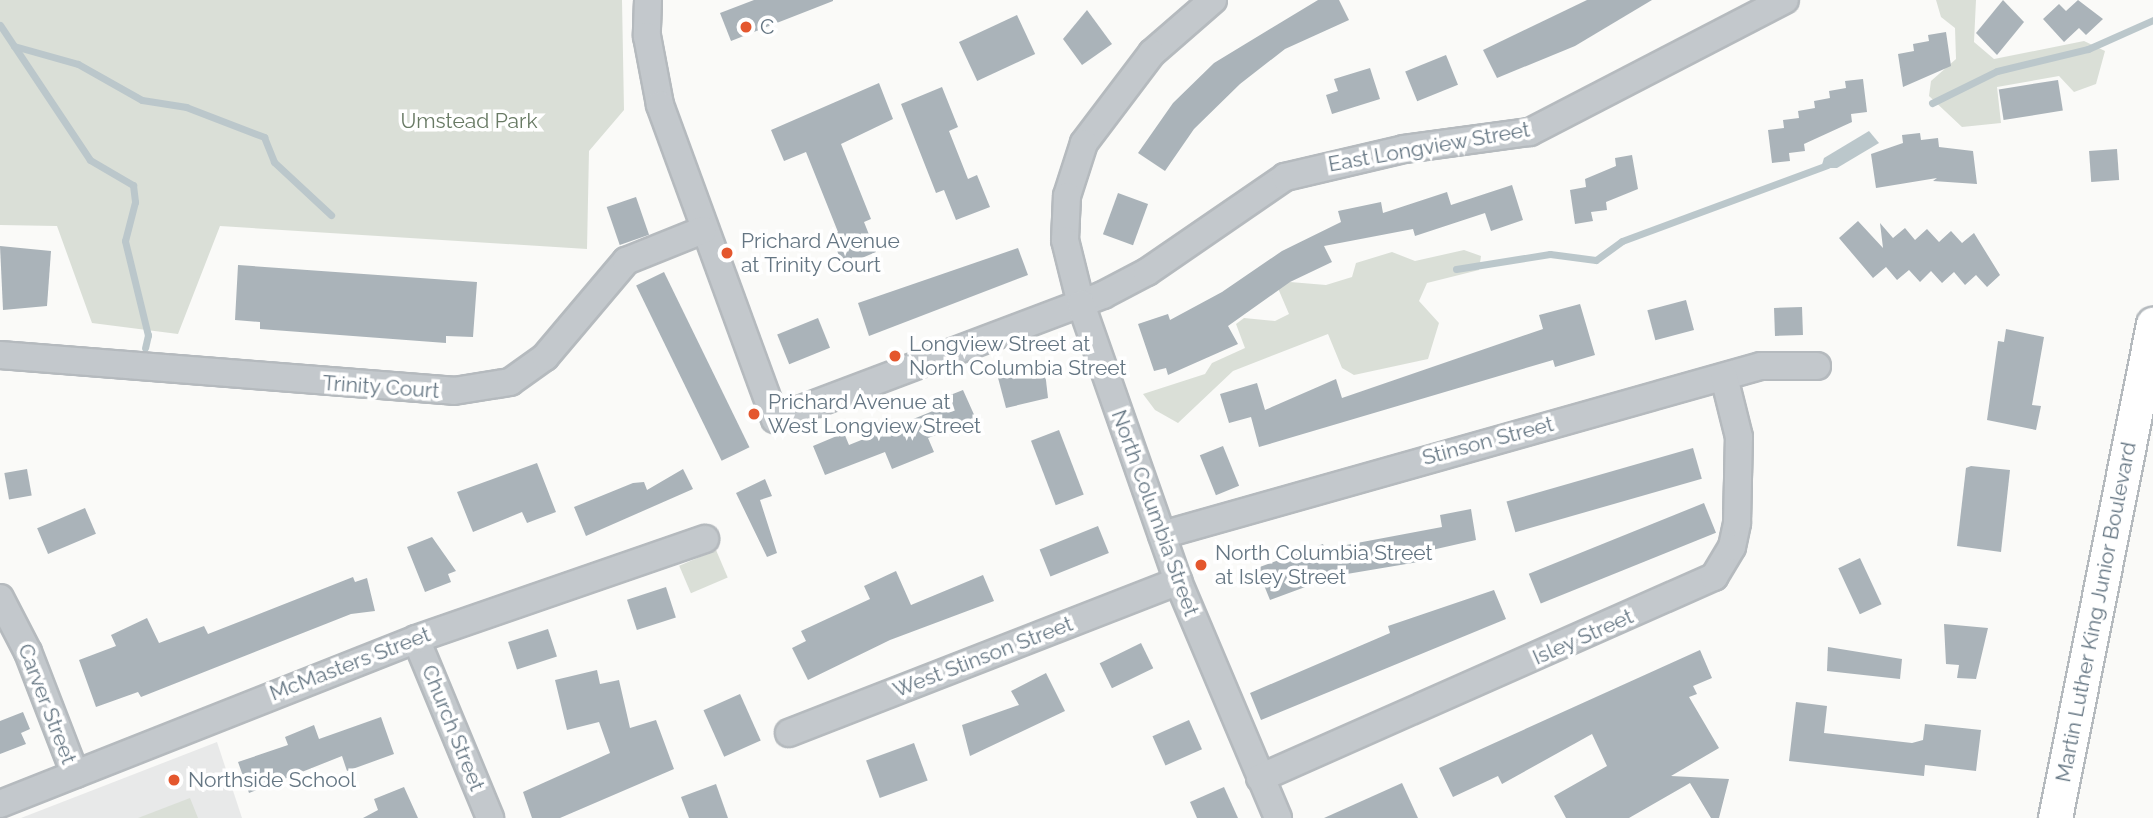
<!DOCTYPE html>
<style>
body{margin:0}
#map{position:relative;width:2153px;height:818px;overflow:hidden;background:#fafaf8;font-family:Raleway,sans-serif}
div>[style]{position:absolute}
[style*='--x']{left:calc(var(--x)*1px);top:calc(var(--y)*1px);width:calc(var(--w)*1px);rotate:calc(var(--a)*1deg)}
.built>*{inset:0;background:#e8e9e9}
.green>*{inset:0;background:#dadfd7;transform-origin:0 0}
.water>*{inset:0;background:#bbc7cb}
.stream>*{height:7px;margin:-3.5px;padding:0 3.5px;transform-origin:3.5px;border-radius:3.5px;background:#bbc7cb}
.building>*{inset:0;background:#aab3b9;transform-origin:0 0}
.roads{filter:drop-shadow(2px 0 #b5babe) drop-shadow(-2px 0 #b5babe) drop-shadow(0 2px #b5babe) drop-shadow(0 -2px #b5babe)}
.minor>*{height:26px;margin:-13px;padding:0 13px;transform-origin:13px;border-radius:13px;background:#c3c8cc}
.major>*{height:33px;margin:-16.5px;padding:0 16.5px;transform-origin:16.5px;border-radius:16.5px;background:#fff}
.dots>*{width:19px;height:19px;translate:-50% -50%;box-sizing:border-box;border:4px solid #fff;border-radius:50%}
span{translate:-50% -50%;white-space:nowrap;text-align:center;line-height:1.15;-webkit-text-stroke:7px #fff;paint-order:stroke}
.poi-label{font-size:21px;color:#657683}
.left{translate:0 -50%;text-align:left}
.park-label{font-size:21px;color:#687a64}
.street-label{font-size:21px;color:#657683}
</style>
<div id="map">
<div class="built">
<i style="clip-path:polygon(217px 742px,242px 818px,21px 818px)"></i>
</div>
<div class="green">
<i style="clip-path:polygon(0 0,622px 0,624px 110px,589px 151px,587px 249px,220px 226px,178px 334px,92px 323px,57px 226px,0 225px)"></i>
<i style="clip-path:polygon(1936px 0,1976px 0,1974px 42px,1994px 59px,2084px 41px,2105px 51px,2096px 84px,2074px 92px,2059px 76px,1997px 87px,2001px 123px,1962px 127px,1929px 96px,1931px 81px,1956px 59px,1955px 28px,1941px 17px)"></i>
<i style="clip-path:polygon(1464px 250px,1481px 256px,1479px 270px,1427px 283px,1419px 301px,1439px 323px,1428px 359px,1354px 375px,1342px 368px,1328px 334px,1233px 371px,1178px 423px,1155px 410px,1143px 394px,1205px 374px,1212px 363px,1245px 348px,1236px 324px,1244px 318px,1275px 321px,1289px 314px,1274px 279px,1284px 274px,1290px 282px,1326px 285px,1352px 277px,1356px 263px,1392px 252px,1415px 261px)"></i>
<i style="left:716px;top:550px;width:30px;height:40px;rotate:67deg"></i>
<i style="clip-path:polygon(190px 798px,198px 818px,138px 818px)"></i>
</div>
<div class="water">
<i style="clip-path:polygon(1869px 131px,1879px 143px,1837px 168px,1821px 168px,1824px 158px)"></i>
</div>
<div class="stream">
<i style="--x:0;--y:25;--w:162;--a:56.3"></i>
<i style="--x:90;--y:160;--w:50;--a:30.2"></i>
<i style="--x:133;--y:185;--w:17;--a:83"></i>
<i style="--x:135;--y:202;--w:40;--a:104.4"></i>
<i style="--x:125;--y:241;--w:97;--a:76.3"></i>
<i style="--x:148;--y:335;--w:13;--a:103"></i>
<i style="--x:14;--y:46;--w:66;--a:15.7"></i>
<i style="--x:78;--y:64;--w:73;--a:29.4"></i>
<i style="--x:142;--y:100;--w:45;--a:9"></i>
<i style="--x:186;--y:107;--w:84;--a:21"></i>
<i style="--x:264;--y:137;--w:27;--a:68"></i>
<i style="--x:274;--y:162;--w:78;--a:42.9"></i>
<i style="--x:1932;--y:103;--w:72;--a:-26.2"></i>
<i style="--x:1997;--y:71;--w:94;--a:-13.6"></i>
<i style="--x:2088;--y:49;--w:71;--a:-24"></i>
<i style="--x:1456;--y:269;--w:95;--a:-9.1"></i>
<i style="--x:1550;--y:254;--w:46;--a:7.4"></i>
<i style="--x:1596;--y:260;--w:32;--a:-36"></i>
<i style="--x:1622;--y:241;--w:219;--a:-20.3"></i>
</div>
<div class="building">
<i style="clip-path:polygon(754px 0,833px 0,833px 1px,731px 41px,720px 13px)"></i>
<i style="clip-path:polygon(1318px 0,1339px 0,1349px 20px,1285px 49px,1240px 84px,1194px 129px,1165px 171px,1138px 153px,1173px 103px,1214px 63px)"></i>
<i style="clip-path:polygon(1587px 0,1652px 0,1575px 46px,1497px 78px,1483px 50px)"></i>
<i style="clip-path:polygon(2003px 0,2024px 22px,1997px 55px,1976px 33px)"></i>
<i style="clip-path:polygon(2078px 0,2103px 19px,2086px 35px,2079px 28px,2064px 42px,2043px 19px,2059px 4px,2066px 11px)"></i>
<i style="clip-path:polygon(1087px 10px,1112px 44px,1082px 65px,1063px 39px)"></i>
<i style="left:1017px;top:15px;width:43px;height:64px;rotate:65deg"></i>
<i style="clip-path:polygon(1946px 32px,1951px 66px,1903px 87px,1898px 54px,1914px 51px,1913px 44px,1929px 41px,1928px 35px)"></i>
<i style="left:1446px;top:55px;width:32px;height:44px;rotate:68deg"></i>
<i style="clip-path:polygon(1370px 68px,1380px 99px,1332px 114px,1326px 95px,1338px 91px,1334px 79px)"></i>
<i style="clip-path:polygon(1863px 79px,1867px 112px,1851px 114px,1852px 122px,1804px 144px,1805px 151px,1789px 153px,1790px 161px,1772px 163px,1768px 130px,1784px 128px,1783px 120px,1799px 118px,1798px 111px,1815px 108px,1814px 101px,1830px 98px,1829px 91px,1846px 88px,1845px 81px)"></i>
<i style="left:2058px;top:80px;width:31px;height:60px;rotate:81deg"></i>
<i style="clip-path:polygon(879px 83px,893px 119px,841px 144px,871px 219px,864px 222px,876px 252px,843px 266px,831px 235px,838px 232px,806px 152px,784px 161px,771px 130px)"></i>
<i style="clip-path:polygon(942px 87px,958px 127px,949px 131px,968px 179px,977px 175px,990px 207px,956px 220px,944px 190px,936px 193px,901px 104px)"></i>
<i style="clip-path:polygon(1920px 133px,1921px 140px,1938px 138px,1939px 147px,1973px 151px,1977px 184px,1933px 181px,1937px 178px,1876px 188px,1871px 154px,1903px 143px,1902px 135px)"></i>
<i style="left:2117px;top:149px;width:31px;height:28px;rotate:86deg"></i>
<i style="clip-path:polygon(1632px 155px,1638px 189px,1606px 202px,1607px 210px,1591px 212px,1593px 221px,1575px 224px,1570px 190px,1586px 187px,1585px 179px,1616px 166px,1615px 158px)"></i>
<i style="clip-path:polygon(1512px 185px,1523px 220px,1491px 231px,1485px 213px,1415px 236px,1413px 229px,1324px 246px,1332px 262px,1290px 282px,1228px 326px,1238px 344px,1168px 375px,1166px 368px,1154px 371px,1138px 324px,1168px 314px,1170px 320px,1222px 292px,1282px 251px,1341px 222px,1338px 211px,1381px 202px,1383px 213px,1447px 192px,1451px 205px)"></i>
<i style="left:1118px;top:193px;width:32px;height:44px;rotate:20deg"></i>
<i style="left:636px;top:197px;width:40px;height:31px;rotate:71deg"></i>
<i style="clip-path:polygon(1858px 221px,1883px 248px,1880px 223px,1893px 238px,1905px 228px,1915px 240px,1927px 229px,1939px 242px,1951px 231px,1962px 243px,1974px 233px,2000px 275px,1987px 287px,1976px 275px,1965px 285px,1954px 272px,1942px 283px,1931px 271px,1920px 282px,1909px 270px,1897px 280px,1886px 267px,1873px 278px,1839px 238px)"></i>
<i style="clip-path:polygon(0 246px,51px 251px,47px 306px,3px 310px)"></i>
<i style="clip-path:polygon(1018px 248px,1028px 275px,869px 336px,858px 303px)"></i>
<i style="clip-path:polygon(238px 265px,477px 282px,473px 337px,446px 336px,446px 343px,260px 329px,260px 322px,235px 320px)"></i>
<i style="left:664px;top:272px;width:195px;height:31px;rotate:64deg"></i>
<i style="left:1686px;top:300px;width:31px;height:40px;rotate:75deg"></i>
<i style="clip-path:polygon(1580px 304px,1595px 355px,1555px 367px,1553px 360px,1259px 447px,1251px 417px,1229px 423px,1220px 394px,1257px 383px,1265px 410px,1336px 379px,1342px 398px,1543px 329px,1539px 315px)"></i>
<i style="left:1802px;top:307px;width:28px;height:28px;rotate:88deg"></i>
<i style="left:818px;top:318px;width:32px;height:44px;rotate:68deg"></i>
<i style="clip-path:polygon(2006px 329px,2044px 337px,2032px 405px,2041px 406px,2036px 430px,1987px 420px,1998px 341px,2004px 342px)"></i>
<i style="clip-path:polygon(1038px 362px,1044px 363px,1048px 398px,1006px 408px,997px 374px)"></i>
<i style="clip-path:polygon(963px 390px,976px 419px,928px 438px,934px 452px,892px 469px,885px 452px,825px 475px,813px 446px,844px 433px,849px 445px,933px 411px,930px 403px)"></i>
<i style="left:1059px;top:430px;width:69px;height:30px;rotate:69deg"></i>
<i style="left:1223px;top:446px;width:43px;height:25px;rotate:68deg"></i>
<i style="left:1693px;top:448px;width:32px;height:194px;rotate:74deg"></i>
<i style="clip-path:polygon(537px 463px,556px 512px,527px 523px,522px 512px,473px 532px,457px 492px)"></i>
<i style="clip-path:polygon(1971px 466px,2010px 470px,2001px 552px,1957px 546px,1966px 468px)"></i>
<i style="left:27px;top:469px;width:27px;height:23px;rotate:80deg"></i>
<i style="clip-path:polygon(683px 469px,693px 489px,586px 536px,574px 507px,633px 483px,644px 482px,647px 490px)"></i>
<i style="clip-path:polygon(765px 479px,772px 496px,760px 500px,777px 553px,767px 557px,736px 493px)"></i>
<i style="left:1704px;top:503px;width:32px;height:189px;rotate:68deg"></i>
<i style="left:85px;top:508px;width:28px;height:52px;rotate:67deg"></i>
<i style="clip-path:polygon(1471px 509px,1476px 540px,1423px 552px,1424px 561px,1335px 576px,1270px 600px,1257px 568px,1323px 544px,1325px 549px,1442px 527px,1440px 515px)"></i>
<i style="left:1098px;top:526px;width:29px;height:63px;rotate:68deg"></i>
<i style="clip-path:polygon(432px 537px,456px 571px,448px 574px,451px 582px,425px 592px,407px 547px)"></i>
<i style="left:1860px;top:558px;width:51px;height:24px;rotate:65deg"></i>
<i style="clip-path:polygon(896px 571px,911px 605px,983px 575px,994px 601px,890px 640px,808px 680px,792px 648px,806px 641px,801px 631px,870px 599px,864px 586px)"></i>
<i style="clip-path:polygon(353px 577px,355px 582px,367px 578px,375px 611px,351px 614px,141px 697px,138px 692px,96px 707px,79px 660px,116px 646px,111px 635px,147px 618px,159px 643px,204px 626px,208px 634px)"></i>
<i style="left:666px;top:587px;width:32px;height:41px;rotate:72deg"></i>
<i style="clip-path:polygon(1494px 590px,1506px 619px,1261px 720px,1250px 693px,1390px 633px,1388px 626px)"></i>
<i style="clip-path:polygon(1944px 624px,1988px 628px,1976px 679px,1957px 678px,1959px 665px,1946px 664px)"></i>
<i style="left:548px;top:629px;width:29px;height:42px;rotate:72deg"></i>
<i style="left:1141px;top:643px;width:28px;height:46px;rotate:64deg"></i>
<i style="clip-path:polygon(1828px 647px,1902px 659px,1900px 679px,1827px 671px)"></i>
<i style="clip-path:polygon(1700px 650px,1712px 678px,1693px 686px,1697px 694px,1689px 697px,1719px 748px,1671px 776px,1729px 779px,1719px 818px,1711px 818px,1690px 783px,1629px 818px,1566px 818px,1554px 796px,1607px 766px,1592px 734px,1502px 784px,1498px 776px,1453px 797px,1439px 768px)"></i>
<i style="clip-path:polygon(597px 670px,600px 684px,619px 680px,630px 728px,656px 720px,674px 769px,560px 818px,532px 818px,523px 792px,610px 753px,599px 722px,567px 730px,555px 680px)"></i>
<i style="clip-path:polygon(1046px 673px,1065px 711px,970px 756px,962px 725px,1019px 705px,1011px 691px)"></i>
<i style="left:740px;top:694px;width:51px;height:40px;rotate:66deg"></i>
<i style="clip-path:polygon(1796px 702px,1827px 706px,1824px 733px,1912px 743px,1923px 740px,1925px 724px,1981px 730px,1976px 771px,1925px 765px,1924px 776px,1789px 761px)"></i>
<i style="clip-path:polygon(23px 712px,30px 729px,21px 733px,26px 744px,0 754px,0 721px)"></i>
<i style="clip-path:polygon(381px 717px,394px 754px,347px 771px,342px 756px,249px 793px,238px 762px,288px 745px,285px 737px,314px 725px,319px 739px)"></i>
<i style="left:1189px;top:720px;width:32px;height:40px;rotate:66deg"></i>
<i style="left:914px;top:743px;width:40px;height:51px;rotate:70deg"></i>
<i style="clip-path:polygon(1402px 783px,1418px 818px,1324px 818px)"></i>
<i style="clip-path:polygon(716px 784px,728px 818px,689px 818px,681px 797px)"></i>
<i style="clip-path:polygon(404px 787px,418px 818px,363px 818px,378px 810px,374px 799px)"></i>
<i style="clip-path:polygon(1224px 787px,1238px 818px,1197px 818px,1190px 802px)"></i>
</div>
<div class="roads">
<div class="minor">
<i style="--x:648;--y:0;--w:36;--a:92"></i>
<i style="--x:647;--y:36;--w:70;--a:79.3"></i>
<i style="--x:660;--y:105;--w:334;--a:69.9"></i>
<i style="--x:775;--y:419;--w:351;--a:-20.7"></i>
<i style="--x:1103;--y:295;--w:50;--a:-27.6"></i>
<i style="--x:1147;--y:272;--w:168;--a:-34.5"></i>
<i style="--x:1285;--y:177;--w:122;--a:-13.2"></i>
<i style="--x:1404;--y:149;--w:127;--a:-7.7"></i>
<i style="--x:1530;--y:132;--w:287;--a:-27.4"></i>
<i style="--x:1213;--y:0;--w:81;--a:139"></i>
<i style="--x:1152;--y:53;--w:113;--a:127.1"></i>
<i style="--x:1084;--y:143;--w:56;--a:107.8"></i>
<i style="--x:1067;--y:196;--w:44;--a:92.6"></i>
<i style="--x:1065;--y:240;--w:66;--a:76"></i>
<i style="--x:1081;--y:304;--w:293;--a:70.7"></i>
<i style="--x:1178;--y:581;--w:257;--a:67.1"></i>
<i style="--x:0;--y:355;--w:455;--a:4.5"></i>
<i style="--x:454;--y:391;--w:57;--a:-9.1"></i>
<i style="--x:510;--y:382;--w:43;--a:-35.5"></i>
<i style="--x:545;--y:357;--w:126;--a:-49.8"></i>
<i style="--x:626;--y:261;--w:83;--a:-21.9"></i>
<i style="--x:1162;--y:535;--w:622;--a:-15.76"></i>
<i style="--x:1761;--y:366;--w:56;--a:0"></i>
<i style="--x:0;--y:598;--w:61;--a:62.6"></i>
<i style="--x:28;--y:652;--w:131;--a:68.9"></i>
<i style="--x:416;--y:639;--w:194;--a:67.5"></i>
<i style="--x:789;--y:733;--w:418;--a:-21.3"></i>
<i style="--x:1260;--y:778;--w:497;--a:-23.9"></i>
<i style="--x:1714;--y:577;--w:35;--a:-59"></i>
<i style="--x:1732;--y:547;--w:25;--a:-78"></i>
<i style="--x:1737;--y:523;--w:86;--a:-88.7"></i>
<i style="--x:1739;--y:437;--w:62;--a:-104"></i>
<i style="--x:0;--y:804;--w:448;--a:-21.6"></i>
<i style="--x:416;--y:639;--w:306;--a:-19.1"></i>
</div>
<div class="major">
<i style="--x:2055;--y:818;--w:504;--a:-78.78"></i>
</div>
</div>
<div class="dots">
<i style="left:746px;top:27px;background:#e4572e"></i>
<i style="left:727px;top:253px;background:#e4572e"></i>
<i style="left:895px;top:356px;background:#e4572e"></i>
<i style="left:754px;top:414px;background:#e4572e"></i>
<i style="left:1201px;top:565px;background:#e4572e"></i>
<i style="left:174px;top:780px;background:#e4572e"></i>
</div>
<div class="poi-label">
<span class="left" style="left:760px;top:27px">C</span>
<span class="left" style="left:741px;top:253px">Prichard Avenue<br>at Trinity Court</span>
<span class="left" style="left:909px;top:356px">Longview Street at<br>North Columbia Street</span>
<span class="left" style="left:768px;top:414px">Prichard Avenue at<br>West Longview Street</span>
<span class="left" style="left:1215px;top:565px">North Columbia Street<br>at Isley Street</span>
<span class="left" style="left:188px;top:780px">Northside School</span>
</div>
<div class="park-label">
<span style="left:469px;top:121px">Umstead Park</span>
</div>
<div class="street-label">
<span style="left:1429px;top:147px;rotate:-10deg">East Longview Street</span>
<span style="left:381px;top:387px;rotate:4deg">Trinity Court</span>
<span style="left:1488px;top:441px;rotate:-15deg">Stinson Street</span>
<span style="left:1155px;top:513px;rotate:70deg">North Columbia Street</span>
<span style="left:2096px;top:612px;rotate:-79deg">Martin Luther King Junior Boulevard</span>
<span style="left:1583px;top:637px;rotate:-24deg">Isley Street</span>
<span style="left:983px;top:657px;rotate:-21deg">West Stinson Street</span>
<span style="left:350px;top:664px;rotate:-21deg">McMasters Street</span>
<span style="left:47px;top:704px;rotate:69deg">Carver Street</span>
<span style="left:453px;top:728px;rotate:68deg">Church Street</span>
</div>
</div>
